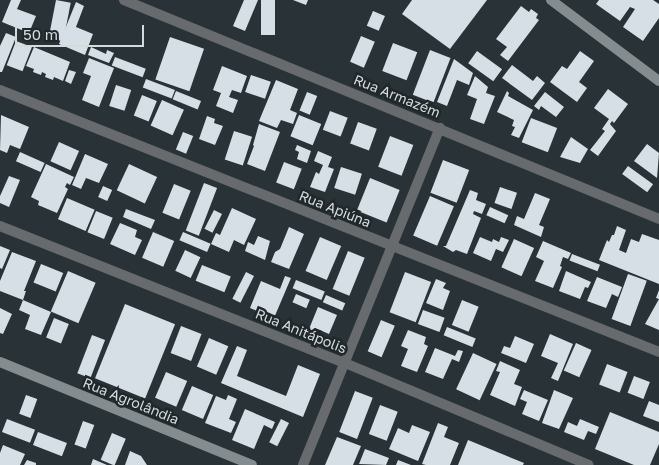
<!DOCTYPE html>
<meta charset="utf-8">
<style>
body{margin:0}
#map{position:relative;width:659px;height:465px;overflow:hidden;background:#293236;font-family:"Golos Text",sans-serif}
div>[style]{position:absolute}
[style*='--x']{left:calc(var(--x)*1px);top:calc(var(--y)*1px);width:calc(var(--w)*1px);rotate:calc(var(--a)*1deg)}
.building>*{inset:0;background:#d5dfe5;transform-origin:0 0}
.street>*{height:10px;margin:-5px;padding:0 5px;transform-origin:5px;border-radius:5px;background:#676b6d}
.secondary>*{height:10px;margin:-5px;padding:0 5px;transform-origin:5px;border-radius:5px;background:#858c8f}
span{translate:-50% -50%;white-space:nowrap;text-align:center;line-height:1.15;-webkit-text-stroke:5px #20282c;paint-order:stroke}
.street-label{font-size:14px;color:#d5dadd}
.scale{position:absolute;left:15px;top:25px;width:129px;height:22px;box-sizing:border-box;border:2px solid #d5dadd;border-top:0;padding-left:6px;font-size:15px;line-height:18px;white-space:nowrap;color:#d5dadd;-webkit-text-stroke:4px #20282c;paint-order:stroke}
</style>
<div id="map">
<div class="building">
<i style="clip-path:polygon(11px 0,21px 0,17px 9px,36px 16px,29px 33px,2px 22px)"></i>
<i style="left:56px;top:0;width:15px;height:39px;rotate:11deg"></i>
<i style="clip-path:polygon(244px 0,258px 0,245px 31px,233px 26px)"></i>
<i style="left:261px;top:0;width:14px;height:35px"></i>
<i style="clip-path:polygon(293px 0,308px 0,306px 5px)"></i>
<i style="clip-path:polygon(412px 0,487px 0,450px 49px,402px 14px)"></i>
<i style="clip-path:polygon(599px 0,653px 0,659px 4px,659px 18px,643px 41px,623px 27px,635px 9px,630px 7px,620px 21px,596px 4px)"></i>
<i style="clip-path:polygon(76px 2px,84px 6px,76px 27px,93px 34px,85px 55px,59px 44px)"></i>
<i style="clip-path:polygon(521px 6px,529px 12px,531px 9px,538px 14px,536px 18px,539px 20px,508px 61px,500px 55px,507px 47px,496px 39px)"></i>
<i style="left:373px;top:11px;width:13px;height:16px;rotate:23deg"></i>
<i style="clip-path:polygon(6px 33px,16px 37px,2px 72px,0 72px,0 46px)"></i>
<i style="left:361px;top:36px;width:15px;height:28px;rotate:23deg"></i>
<i style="left:170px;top:37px;width:36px;height:45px;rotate:19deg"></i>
<i style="left:16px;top:41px;width:17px;height:26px;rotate:21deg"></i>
<i style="left:393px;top:43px;width:26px;height:30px;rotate:21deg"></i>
<i style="clip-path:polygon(34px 47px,70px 62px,63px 81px,54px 77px,53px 80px,45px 77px,46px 74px,42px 72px,41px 75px,33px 72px,34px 69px,26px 66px)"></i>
<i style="clip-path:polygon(91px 47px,106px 54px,107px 50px,114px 53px,109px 63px,88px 55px)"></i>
<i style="left:430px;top:50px;width:22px;height:48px;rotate:21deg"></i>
<i style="left:477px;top:51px;width:31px;height:15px;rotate:36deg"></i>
<i style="clip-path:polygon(580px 51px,594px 61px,579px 82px,587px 88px,577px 102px,550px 82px,562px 66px,567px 69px)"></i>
<i style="left:115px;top:57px;width:33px;height:9px;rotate:21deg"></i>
<i style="clip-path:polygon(89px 58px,114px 68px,99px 107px,82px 100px,91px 76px,83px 73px)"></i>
<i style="clip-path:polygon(454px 59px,473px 73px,469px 85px,457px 80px,447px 106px,437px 102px)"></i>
<i style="clip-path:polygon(512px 65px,533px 81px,537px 76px,545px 83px,532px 100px,502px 78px)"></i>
<i style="clip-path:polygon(222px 66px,247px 76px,241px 93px,232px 90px,229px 97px,238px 100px,233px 113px,216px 106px,221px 93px,213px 90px)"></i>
<i style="clip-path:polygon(69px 70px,76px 72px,71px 84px,65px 81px)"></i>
<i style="left:251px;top:75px;width:21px;height:18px;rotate:19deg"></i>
<i style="clip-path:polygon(475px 76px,488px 87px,486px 93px,495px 96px,484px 124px,470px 119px,477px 99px,467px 95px)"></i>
<i style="left:146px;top:79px;width:31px;height:9px;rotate:21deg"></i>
<i style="clip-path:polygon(276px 80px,298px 89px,290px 110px,297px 113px,293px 124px,281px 120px,277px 128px,259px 121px)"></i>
<i style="left:116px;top:85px;width:16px;height:22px;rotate:18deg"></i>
<i style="clip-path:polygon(608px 89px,628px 104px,614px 123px,612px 121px,610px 124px,616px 131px,598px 156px,590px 150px,605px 131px,602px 129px,609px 119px,594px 108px)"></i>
<i style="left:176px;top:91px;width:27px;height:9px;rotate:22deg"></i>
<i style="clip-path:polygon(507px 91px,509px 93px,508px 96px,533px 110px,519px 138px,511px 135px,515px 127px,512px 126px,514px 120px,497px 112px)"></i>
<i style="left:307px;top:92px;width:11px;height:20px;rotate:22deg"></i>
<i style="clip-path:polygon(545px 92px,564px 107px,556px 117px,541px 106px,539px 110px,534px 106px)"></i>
<i style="left:142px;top:95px;width:16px;height:22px;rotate:22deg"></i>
<i style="left:162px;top:100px;width:24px;height:28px;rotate:24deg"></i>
<i style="left:330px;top:111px;width:19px;height:20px;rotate:21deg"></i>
<i style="clip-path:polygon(1px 115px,29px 127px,20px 149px,10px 145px,7px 153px,0 150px)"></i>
<i style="left:299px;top:115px;width:24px;height:23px;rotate:22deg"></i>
<i style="clip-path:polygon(207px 116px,215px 119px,214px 123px,223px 126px,215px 145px,199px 139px)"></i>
<i style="left:531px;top:118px;width:28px;height:26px;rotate:21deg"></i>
<i style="left:358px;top:122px;width:20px;height:23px;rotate:20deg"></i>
<i style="clip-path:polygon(259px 124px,280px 132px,265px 171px,247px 164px,254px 146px,253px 145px)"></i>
<i style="left:234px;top:131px;width:19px;height:30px;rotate:18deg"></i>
<i style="left:183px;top:132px;width:11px;height:19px;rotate:22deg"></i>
<i style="left:390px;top:136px;width:25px;height:33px;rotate:21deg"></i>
<i style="clip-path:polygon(571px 137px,588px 149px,580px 163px,560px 157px)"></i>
<i style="left:59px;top:142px;width:22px;height:21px;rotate:24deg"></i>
<i style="clip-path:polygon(647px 144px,659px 153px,657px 178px,634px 161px)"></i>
<i style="clip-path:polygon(297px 145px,311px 151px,307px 163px,297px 159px,299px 152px,295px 150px)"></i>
<i style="clip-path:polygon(318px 151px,332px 157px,328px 167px,334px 169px,325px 192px,310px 187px,316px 172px,319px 174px,323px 165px,314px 161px)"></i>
<i style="left:20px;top:152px;width:27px;height:10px;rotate:24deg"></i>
<i style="clip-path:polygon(85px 154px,108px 164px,99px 183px,86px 178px,81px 189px,72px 185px)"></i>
<i style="left:443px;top:160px;width:28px;height:35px;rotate:21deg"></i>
<i style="left:284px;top:162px;width:19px;height:22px;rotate:21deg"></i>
<i style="clip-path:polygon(46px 164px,74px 177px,70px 185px,67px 183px,65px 187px,68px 189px,57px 213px,38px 205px,39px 201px,31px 197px)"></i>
<i style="left:129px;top:164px;width:31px;height:29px;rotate:25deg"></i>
<i style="left:628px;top:166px;width:31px;height:10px;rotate:36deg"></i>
<i style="left:341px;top:167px;width:22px;height:22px;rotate:18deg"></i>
<i style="clip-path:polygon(9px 176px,20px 180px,9px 207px,0 203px,0 196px)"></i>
<i style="left:370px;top:178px;width:32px;height:35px;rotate:22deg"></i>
<i style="left:204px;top:183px;width:14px;height:51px;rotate:21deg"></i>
<i style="left:174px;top:184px;width:18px;height:31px;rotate:22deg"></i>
<i style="left:103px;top:186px;width:10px;height:12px;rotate:24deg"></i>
<i style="left:500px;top:187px;width:18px;height:17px;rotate:19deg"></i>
<i style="clip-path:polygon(470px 190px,478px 193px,476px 200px,486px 204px,482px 214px,474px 211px,473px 214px,481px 218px,467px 254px,456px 250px,453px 252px,443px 246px,446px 246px)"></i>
<i style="clip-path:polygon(535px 193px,550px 199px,539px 225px,544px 227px,541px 237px,514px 225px,517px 216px,524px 219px)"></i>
<i style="left:430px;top:196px;width:26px;height:43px;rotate:23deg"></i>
<i style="left:67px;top:198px;width:30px;height:23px;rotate:23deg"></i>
<i style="left:490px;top:207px;width:20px;height:9px;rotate:24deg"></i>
<i style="clip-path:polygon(232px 208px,256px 219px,244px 245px,234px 240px,229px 252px,211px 244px,216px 233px,220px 235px)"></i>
<i style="clip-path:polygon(126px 209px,155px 220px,151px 229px,123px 217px)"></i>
<i style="left:214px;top:210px;width:9px;height:21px;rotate:27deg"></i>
<i style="left:96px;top:211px;width:18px;height:23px;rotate:22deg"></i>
<i style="clip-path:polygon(120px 223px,137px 230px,135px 237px,142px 240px,135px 255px,110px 244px)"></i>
<i style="clip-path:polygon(617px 226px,626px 230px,619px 250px,626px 253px,631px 239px,639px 242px,642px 234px,659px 240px,659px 284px,599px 260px,607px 240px,609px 242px,612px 235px,614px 235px)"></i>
<i style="clip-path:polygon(289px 227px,304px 234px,289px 269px,271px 262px,275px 252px,280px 249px)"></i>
<i style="left:153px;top:232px;width:23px;height:28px;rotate:23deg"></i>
<i style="left:183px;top:232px;width:30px;height:9px;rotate:23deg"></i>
<i style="clip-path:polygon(258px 236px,270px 241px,265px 260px,245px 251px,248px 242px,254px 245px)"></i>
<i style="left:320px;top:237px;width:23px;height:37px;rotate:23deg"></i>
<i style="clip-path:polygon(480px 237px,492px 242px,493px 239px,499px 242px,501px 237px,509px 240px,503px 252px,496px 249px,491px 261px,473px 253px)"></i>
<i style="left:514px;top:239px;width:22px;height:31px;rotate:24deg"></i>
<i style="clip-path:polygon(543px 241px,571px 253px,568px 259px,563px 257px,560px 266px,562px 267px,553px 288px,535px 281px,544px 261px,536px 257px)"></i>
<i style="clip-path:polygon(0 246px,10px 250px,2px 269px,0 268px)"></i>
<i style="left:185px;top:250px;width:17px;height:23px;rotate:25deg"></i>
<i style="left:348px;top:251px;width:18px;height:41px;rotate:22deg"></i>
<i style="clip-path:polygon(12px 252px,36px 261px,24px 291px,26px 291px,23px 300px,0 291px,0 281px)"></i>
<i style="left:572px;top:254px;width:30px;height:7px;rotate:21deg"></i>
<i style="left:41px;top:264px;width:24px;height:20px;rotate:22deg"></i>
<i style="left:202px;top:265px;width:31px;height:17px;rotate:22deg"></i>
<i style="left:68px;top:271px;width:30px;height:44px;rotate:23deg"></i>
<i style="clip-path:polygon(566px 271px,591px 282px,588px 288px,585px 287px,580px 299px,559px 291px)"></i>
<i style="left:246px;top:272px;width:9px;height:30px;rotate:27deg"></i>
<i style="left:405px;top:272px;width:28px;height:43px;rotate:21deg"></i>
<i style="left:628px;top:274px;width:20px;height:48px;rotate:20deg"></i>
<i style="clip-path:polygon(285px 276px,291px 278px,274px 318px,250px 308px,261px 281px,280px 289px)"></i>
<i style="clip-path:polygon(597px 277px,622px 287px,618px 297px,612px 294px,606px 308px,587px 301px)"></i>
<i style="clip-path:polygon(436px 279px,446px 283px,443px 288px,450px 291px,443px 310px,426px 303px)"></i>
<i style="left:296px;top:280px;width:31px;height:9px;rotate:22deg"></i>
<i style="clip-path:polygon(659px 290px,659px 330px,645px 324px,659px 299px,656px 298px)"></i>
<i style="left:296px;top:294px;width:15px;height:9px;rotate:23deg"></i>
<i style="left:326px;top:295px;width:21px;height:8px;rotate:23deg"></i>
<i style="clip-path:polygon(23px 300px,51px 312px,41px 335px,25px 329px,30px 315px,19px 310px)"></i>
<i style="left:462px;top:300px;width:18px;height:27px;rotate:22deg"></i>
<i style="left:125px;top:304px;width:54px;height:80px;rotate:22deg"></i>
<i style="clip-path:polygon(318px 307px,337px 315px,329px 334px,315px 328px,313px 331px,309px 329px)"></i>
<i style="clip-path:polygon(0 308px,12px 314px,3px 334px,0 333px)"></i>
<i style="left:423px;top:310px;width:23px;height:15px;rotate:20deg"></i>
<i style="left:54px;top:318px;width:16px;height:21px;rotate:22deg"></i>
<i style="left:381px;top:320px;width:15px;height:34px;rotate:23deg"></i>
<i style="left:181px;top:326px;width:22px;height:29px;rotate:21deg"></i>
<i style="left:447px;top:327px;width:31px;height:9px;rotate:22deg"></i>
<i style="clip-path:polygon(408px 330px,426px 337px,424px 344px,428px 346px,417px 372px,401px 366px,408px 349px,401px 346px)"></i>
<i style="clip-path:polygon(550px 334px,573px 344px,558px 381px,551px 378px,558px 363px,541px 356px)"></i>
<i style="left:92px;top:335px;width:14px;height:41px;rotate:21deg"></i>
<i style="clip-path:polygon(515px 336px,534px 344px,526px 363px,501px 353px,504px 346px,510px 348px)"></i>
<i style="left:209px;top:338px;width:21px;height:31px;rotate:23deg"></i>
<i style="left:576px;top:343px;width:17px;height:30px;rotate:24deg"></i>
<i style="clip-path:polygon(237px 346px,247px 350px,237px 376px,286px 396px,298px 365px,320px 374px,303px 417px,221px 383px)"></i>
<i style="clip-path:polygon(435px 348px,455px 356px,458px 350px,463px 351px,459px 362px,452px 359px,443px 379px,425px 372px)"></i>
<i style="left:473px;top:353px;width:26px;height:40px;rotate:25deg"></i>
<i style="clip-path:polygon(500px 361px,520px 370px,514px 384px,522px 387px,515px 406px,490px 395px,500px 372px,496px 371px)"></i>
<i style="left:607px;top:364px;width:22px;height:22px;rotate:21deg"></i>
<i style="left:166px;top:372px;width:23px;height:28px;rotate:23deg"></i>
<i style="left:634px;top:376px;width:17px;height:18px;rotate:21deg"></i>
<i style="left:192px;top:386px;width:23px;height:26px;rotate:23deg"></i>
<i style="clip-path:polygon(524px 390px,548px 400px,539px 421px,522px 414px,527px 402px,520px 399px)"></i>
<i style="clip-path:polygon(554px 390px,573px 398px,559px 429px,542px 423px)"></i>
<i style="left:355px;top:391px;width:19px;height:44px;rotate:21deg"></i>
<i style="left:26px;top:395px;width:12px;height:20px;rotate:20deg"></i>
<i style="clip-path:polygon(228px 395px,237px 399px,229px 419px,236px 422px,231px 433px,205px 423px,216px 396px,226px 400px)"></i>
<i style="clip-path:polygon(649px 401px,659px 405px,659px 422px,643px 416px)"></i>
<i style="left:380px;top:405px;width:19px;height:31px;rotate:21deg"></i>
<i style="clip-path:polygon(245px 409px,275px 422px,272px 429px,264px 425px,254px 449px,232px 440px)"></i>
<i style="clip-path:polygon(610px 412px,659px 432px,659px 444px,650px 465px,634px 465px,595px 449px)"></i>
<i style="left:7px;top:419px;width:30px;height:14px;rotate:21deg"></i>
<i style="left:281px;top:419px;width:9px;height:26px;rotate:27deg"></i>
<i style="clip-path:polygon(580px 419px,599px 427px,596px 434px,588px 431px,584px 440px,564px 432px,568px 422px,577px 426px)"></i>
<i style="left:83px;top:421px;width:12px;height:25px;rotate:20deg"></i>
<i style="clip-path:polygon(438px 423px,448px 427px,444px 437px,459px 443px,450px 465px,426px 465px,422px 464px)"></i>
<i style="clip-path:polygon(412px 425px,430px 432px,418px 461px,389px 449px,398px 428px,409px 433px)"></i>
<i style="left:38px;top:432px;width:31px;height:14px;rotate:21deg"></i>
<i style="left:112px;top:433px;width:15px;height:29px;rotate:23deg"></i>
<i style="clip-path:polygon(337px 437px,361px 446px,353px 465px,325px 465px)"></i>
<i style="clip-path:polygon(468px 440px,524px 463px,523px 465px,458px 465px)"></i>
<i style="clip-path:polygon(3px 445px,25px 454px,20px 465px,0 465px,0 453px)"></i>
<i style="clip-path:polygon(365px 449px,389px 458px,386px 465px,359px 464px)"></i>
<i style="clip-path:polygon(130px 451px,141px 456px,147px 465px,125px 465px)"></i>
<i style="clip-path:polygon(93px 459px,107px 465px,91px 465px)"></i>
<i style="clip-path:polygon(27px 460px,36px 463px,36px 465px,24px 465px)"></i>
<i style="clip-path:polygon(398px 460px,411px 465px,396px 465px)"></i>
</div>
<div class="street">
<i style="--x:124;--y:0;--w:578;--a:22.26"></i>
<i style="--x:0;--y:90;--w:709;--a:21.68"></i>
<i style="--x:0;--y:226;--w:371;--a:21.7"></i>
<i style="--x:345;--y:363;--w:264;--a:22.7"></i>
<i style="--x:303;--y:465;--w:364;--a:-67.9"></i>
</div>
<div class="secondary">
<i style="--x:551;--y:0;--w:135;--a:36.9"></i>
<i style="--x:0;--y:362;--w:272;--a:22.2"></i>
</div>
<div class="street-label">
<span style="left:397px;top:96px;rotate:22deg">Rua Armazém</span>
<span style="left:335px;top:209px;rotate:22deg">Rua Apiúna</span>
<span style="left:301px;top:331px;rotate:22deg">Rua Anitápolis</span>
<span style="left:131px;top:401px;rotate:22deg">Rua Agrolândia</span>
</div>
<div class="scale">50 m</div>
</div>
